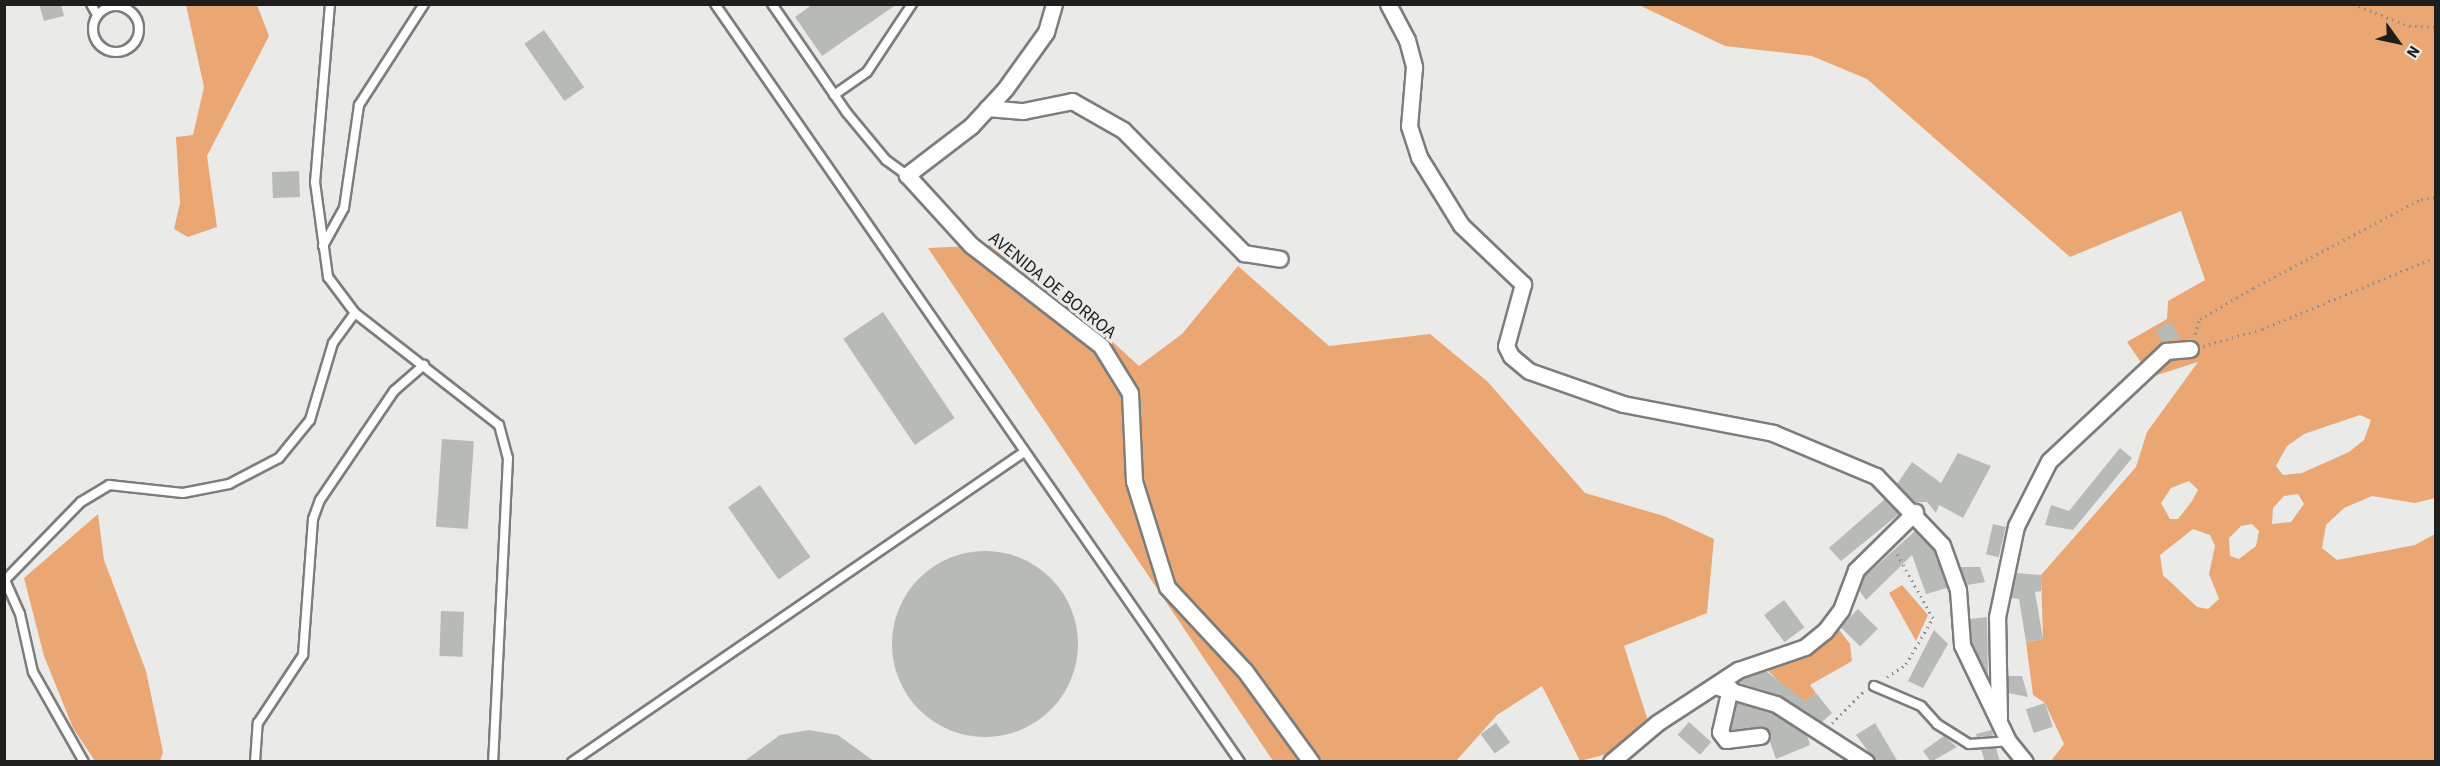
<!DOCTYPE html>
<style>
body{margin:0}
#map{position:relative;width:2440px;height:766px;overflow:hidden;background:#eaebe8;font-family:"Source Sans 3",sans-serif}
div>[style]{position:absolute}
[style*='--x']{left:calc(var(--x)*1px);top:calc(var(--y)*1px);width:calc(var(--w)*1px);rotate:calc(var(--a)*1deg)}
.green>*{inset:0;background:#eaa773}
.building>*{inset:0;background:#b7bab7;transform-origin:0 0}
.round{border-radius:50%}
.path>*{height:3px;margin-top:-1.5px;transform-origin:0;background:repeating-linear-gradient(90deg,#8f908e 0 1.5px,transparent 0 6px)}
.roads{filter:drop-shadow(2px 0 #7d7e7b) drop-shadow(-2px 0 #7d7e7b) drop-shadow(0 2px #7d7e7b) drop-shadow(0 -2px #7d7e7b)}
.lane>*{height:8px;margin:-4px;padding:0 4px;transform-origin:4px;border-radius:4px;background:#fff}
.lane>.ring{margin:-4px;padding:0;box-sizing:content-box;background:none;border:8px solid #fff;border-radius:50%}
.street>*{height:15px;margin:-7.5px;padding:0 7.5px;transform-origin:7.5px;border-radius:7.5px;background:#fff}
span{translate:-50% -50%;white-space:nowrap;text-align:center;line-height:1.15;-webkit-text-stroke:6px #eaebe8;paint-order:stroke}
.street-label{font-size:18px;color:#1e1e1d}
.frame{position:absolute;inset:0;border:6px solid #1e1e1d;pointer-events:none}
.north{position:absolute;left:2368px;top:12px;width:60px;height:60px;-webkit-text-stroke:4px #eaebe8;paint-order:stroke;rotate:123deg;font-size:16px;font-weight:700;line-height:24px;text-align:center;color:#1e1e1d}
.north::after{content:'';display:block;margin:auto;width:21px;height:27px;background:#1e1e1d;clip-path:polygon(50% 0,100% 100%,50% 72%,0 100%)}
</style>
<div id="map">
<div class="green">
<i style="clip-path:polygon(186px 5px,257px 5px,269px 36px,207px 156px,217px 227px,188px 237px,174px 229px,180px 203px,176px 137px,193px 135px,204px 87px)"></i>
<i style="clip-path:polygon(evenodd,1639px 5px,2435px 5px,2435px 498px,2415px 503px,2372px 496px,2344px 508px,2326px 525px,2322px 548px,2337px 560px,2415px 545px,2435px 534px,2435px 761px,2051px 761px,2064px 744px,2045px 703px,2033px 695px,2026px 642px,2043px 639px,2041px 575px,2136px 467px,2147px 432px,2198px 362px,2151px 377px,2127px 342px,2167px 319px,2168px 301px,2205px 280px,2181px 211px,2070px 257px,1867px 79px,1812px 56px,1725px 46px,1639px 5px,2360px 415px,2371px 420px,2364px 440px,2349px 452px,2302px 473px,2283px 475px,2276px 466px,2287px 446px,2304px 434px,2360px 415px,1639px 5px,2189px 481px,2198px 490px,2192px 501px,2178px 519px,2170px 519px,2161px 503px,2171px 488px,2189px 481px,1639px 5px,2298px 494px,2304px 504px,2291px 522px,2272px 524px,2273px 508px,2284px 496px,2298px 494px,1639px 5px,2252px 524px,2259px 531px,2256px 546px,2239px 559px,2230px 556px,2229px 538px,2241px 526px,2252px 524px,1639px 5px,2193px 529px,2210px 535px,2215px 546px,2209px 574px,2219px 599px,2208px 609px,2197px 607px,2163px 575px,2160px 555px,2193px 529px)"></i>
<i style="clip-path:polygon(993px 245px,1060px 294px,1139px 366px,1182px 334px,1238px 266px,1329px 346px,1430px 334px,1488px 382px,1585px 493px,1664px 516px,1714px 539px,1707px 613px,1624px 646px,1648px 721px,1611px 753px,1580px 761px,1542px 686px,1497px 715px,1456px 761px,1273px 761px,928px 248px)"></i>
<i style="clip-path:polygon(98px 514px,104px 560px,146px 671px,163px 752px,160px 761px,95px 761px,73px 728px,44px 656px,24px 578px)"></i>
<i style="clip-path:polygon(1902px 585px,1928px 615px,1916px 641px,1889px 593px)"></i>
<i style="clip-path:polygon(1837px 627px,1850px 644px,1852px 661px,1810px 685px,1816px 693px,1794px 709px,1775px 697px,1786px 688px,1764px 667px,1822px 642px)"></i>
</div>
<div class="building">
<i style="clip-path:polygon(39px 4px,61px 4px,64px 16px,44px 21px)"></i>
<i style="clip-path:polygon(813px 4px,897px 4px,822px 56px,795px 17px)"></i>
<i style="left:544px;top:30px;width:70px;height:24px;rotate:55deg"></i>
<i style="left:299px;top:171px;width:26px;height:27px;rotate:88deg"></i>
<i style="left:883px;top:312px;width:128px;height:48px;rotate:56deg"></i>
<i style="clip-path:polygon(2170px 322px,2181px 338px,2163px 342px,2155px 330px)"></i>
<i style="left:442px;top:439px;width:32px;height:88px;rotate:4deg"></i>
<i style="clip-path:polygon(2120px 448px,2132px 458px,2073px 530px,2045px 525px,2051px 505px,2069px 511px)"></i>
<i style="clip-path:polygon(1958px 453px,1991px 466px,1963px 518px,1939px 505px,1936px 513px,1927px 502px,1915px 502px,1897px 484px,1912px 462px,1941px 483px)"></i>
<i style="left:760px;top:485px;width:88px;height:39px;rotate:55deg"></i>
<i style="clip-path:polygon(1885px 499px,1899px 514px,1841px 561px,1829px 548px)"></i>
<i style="left:1993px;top:524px;width:13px;height:31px;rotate:13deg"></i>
<i style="clip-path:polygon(1915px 531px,1934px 550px,1947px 588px,1926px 594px,1912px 555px,1866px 600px,1859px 590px,1863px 578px)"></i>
<i class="round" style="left:892px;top:551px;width:186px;height:186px"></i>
<i style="clip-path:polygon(1960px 567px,1980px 567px,1985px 582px,1967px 585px)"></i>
<i style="clip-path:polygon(2017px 573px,2041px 575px,2041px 591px,2035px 592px,2043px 639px,2026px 642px,2019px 599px,2011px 598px)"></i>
<i style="left:1784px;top:600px;width:34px;height:25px;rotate:53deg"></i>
<i style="left:1858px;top:609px;width:28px;height:25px;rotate:45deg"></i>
<i style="left:441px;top:611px;width:23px;height:45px;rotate:2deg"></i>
<i style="clip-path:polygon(1987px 617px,1988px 678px,1972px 642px,1970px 619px)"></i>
<i style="clip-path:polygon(1934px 630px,1948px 644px,1923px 688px,1908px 681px)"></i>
<i style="clip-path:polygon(1766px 671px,1805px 701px,1816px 693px,1832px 713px,1822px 722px,1781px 696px,1737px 682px)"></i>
<i style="clip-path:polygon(2008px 676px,2022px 676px,2028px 697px,2008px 693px)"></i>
<i style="clip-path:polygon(1737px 703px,1772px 713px,1807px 735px,1810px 745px,1776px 759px,1765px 727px,1731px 730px)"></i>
<i style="left:2045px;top:703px;width:25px;height:20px;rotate:72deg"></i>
<i style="left:1689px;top:722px;width:30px;height:17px;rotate:42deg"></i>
<i style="left:1496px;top:723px;width:24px;height:19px;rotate:54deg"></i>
<i style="clip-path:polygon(1875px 723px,1898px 762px,1876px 762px,1856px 735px)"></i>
<i style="clip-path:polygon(809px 730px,838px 735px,875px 762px,743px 762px,780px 735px)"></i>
<i style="clip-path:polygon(1992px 730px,1993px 736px,1977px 737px,1976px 734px)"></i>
<i style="clip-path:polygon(1944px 736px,1957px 747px,1931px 762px,1923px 751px)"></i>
<i style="clip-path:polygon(1996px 748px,2000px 762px,1985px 762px,1981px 749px)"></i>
</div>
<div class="path">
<i style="--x:2353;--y:4;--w:60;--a:21.4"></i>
<i style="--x:2409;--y:26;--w:27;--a:2"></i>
<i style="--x:2195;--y:334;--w:16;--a:-72"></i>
<i style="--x:2200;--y:319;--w:61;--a:-30.3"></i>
<i style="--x:2253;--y:288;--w:190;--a:-27.9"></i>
<i style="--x:2421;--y:199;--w:15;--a:-8"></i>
<i style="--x:2203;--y:346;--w:61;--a:-16.1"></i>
<i style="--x:2262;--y:329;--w:188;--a:-22.5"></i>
<i style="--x:1887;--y:677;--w:23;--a:-34"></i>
<i style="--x:1906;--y:664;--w:53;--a:-59.6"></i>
<i style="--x:1933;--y:618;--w:76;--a:-119.3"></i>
<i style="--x:1832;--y:723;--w:44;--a:-45"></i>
</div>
<div class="roads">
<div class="lane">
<i style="--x:91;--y:4;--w:13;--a:61"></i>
<i style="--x:330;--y:4;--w:179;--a:94.8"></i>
<i style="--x:315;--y:182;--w:96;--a:82.2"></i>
<i style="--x:328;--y:277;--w:45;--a:53.1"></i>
<i style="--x:355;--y:313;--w:182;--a:37.9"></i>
<i style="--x:499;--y:425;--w:34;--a:75"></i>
<i style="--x:508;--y:458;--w:304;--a:92.8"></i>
<i style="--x:715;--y:4;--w:922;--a:55.29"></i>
<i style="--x:772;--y:4;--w:132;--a:55.5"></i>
<i style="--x:847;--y:113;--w:61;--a:50.3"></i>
<i style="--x:886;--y:160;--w:26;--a:36"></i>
<i class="ring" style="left:93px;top:6px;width:38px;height:38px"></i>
<i style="--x:834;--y:95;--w:40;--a:-34.9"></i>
<i style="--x:867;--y:72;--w:82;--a:-56.5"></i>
<i style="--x:323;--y:246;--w:43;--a:-61.1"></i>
<i style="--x:344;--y:208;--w:104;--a:-81.7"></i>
<i style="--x:359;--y:105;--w:120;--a:-57.2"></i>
<i style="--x:4;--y:578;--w:39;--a:66"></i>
<i style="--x:20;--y:614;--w:59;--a:77.4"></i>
<i style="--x:33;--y:672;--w:103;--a:60.5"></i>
<i style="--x:7;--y:578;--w:106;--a:-45.8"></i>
<i style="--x:81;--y:502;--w:33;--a:-31"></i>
<i style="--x:109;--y:485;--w:74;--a:6.2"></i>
<i style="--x:183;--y:493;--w:47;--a:-11.1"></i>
<i style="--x:229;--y:484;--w:56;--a:-27.5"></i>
<i style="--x:279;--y:458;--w:49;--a:-50.8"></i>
<i style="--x:310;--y:420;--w:80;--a:-73.4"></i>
<i style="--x:333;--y:343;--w:37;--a:-54"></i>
<i style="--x:1874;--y:686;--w:51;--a:23.1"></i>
<i style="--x:1921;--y:706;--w:24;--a:48"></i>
<i style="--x:1937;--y:724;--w:38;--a:32"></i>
<i style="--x:1969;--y:744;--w:39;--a:-4"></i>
<i style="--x:255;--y:762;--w:39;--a:-86"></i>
<i style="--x:258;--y:723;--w:82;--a:-56.5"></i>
<i style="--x:303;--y:655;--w:136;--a:-85.8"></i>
<i style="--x:313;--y:519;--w:20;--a:-70"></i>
<i style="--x:320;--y:500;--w:132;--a:-55.8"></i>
<i style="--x:394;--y:391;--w:40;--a:-41"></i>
<i style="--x:572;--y:762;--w:548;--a:-34.44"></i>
</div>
<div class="street">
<i style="--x:1054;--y:4;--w:29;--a:106"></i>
<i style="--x:1046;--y:32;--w:70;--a:125.7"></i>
<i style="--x:1005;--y:89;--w:50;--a:132.6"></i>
<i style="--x:971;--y:126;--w:81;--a:142.6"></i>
<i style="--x:907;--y:175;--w:95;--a:47.6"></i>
<i style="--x:971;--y:245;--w:165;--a:37.8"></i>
<i style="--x:1101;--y:346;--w:55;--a:58.3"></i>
<i style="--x:1130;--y:393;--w:88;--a:87.4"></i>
<i style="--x:1134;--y:481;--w:111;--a:72.7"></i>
<i style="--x:1167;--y:587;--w:115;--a:47.1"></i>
<i style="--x:1245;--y:671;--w:112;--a:54"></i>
<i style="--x:1388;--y:4;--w:41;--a:62.2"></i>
<i style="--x:1407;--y:40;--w:28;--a:75"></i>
<i style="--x:1414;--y:67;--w:59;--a:94.8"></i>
<i style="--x:1409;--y:126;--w:33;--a:72"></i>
<i style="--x:1419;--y:157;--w:80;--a:58.3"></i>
<i style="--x:1461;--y:225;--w:86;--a:43.6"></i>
<i style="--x:1523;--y:284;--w:64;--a:105.3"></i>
<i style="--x:1506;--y:346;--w:11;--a:63"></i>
<i style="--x:1511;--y:356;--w:23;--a:40"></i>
<i style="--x:1529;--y:371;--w:100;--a:19.3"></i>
<i style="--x:1623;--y:404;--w:153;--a:10.9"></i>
<i style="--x:1773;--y:433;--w:112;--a:22.7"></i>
<i style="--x:1876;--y:476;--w:95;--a:46.3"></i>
<i style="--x:1942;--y:545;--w:48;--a:70.4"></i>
<i style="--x:1958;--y:590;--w:55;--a:85.8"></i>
<i style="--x:1962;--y:645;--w:106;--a:64.4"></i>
<i style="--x:2008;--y:741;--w:27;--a:51"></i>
<i style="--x:987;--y:108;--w:36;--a:5"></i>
<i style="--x:1023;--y:111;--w:50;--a:-11.5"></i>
<i style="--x:1072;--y:101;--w:59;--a:29.6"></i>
<i style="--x:1123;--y:130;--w:173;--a:45.5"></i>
<i style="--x:1244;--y:253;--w:36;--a:9"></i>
<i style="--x:1718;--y:687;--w:60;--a:16.3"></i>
<i style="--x:1776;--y:704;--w:107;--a:32.8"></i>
<i style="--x:1730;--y:688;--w:45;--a:102.8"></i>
<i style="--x:1720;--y:732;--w:10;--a:53"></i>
<i style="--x:1726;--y:740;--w:35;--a:-7"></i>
<i style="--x:1999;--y:718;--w:101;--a:-91.1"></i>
<i style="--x:1997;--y:617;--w:93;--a:-78.2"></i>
<i style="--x:2016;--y:526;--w:73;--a:-63.1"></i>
<i style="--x:2049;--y:461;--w:161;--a:-43.2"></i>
<i style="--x:2166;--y:351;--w:24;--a:-5"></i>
<i style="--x:1611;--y:762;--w:60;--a:-40.3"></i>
<i style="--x:1657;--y:723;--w:97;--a:-33.2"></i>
<i style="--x:1738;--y:670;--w:71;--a:-18.9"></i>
<i style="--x:1805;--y:647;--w:26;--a:-39"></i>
<i style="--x:1825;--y:631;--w:26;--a:-53"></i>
<i style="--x:1841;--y:610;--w:43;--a:-69.4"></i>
<i style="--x:1856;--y:570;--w:83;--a:-44.5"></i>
</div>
</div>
<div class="street-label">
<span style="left:1052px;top:286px;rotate:39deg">AVENIDA DE BORROA</span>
</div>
<div class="frame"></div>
<div class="north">N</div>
</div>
